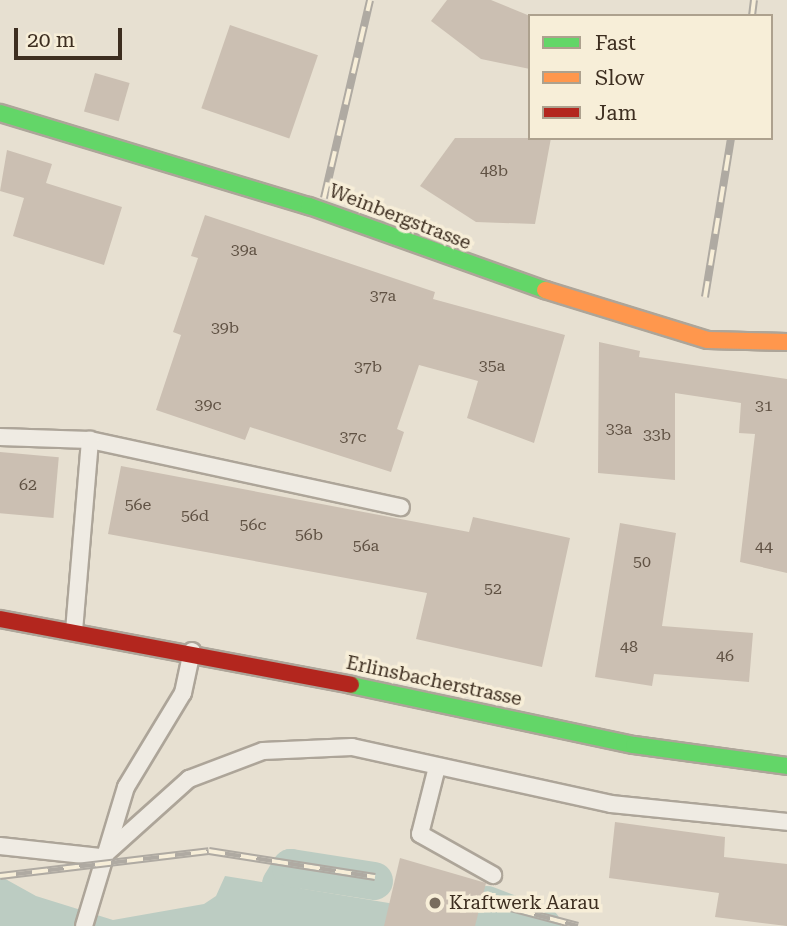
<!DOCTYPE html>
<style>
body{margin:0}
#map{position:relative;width:787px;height:926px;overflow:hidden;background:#e7e0d1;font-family:"Roboto Serif",serif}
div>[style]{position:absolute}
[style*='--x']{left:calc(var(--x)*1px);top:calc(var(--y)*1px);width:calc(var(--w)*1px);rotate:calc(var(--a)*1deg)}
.water>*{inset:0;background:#bcccc2}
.canal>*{height:38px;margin:-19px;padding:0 19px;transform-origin:19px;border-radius:19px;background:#bcccc2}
.building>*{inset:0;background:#cbbfb2;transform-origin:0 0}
.roads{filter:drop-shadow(2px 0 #ada599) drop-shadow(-2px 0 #ada599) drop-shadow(0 2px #ada599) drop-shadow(0 -2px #ada599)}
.lane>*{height:16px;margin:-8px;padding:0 8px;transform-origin:8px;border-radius:8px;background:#efebe3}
.fast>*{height:16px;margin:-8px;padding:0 8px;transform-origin:8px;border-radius:8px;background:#63d668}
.slow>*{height:16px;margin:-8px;padding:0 8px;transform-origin:8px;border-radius:8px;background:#ff974d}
.jam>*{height:16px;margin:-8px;padding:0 8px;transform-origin:8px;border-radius:8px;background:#b3261e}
.rail>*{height:8px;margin-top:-4px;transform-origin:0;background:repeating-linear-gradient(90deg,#f7eed8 0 16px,#afaaa2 0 32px);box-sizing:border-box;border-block:2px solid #afaaa2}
.dots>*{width:19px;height:19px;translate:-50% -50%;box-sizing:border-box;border:4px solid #f7eed8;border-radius:50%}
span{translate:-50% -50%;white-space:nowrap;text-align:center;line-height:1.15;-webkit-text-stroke:7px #f7eed8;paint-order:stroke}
.number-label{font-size:16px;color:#605244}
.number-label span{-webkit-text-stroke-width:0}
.street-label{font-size:19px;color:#3d2e20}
.poi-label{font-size:19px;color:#3d2e20}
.left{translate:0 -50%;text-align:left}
.legend{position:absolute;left:528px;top:14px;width:245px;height:126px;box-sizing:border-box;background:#f7eed8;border:2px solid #ada18e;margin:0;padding:9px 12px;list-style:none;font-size:21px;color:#3d2e20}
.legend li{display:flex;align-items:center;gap:14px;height:35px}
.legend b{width:35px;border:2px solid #ada18e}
.scale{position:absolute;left:14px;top:28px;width:108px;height:32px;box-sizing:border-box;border:4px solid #3d2e20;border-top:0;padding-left:9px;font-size:21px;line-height:24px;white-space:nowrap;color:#3d2e20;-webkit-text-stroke:5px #f7eed8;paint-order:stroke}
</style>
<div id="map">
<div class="water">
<i style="clip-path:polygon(0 876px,36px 896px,113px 920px,204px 904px,216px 896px,225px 876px,528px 926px,0 926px)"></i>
</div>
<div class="canal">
<i style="--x:281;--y:884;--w:19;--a:-58"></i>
<i style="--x:291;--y:868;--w:84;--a:8.9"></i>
<i style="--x:487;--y:905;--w:59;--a:20.9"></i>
</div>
<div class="building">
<i style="clip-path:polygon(447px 0,491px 0,530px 16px,530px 69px,481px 59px,431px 21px)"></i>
<i style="left:230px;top:25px;width:93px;height:88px;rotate:19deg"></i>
<i style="left:95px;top:73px;width:36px;height:40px;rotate:16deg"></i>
<i style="clip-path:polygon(455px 138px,551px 138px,535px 224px,476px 222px,420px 186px)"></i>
<i style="clip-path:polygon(7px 150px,52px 164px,46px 183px,122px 207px,104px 265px,13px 236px,24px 198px,0 191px)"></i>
<i style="clip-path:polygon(205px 215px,435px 292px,433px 299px,565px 335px,534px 443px,467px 418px,478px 381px,419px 365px,397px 429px,404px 432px,391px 472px,250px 427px,245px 440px,156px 410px,181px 335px,173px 332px,198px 258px,191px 256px)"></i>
<i style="clip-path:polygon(599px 342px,640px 351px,639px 357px,787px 379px,787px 573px,740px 562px,755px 434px,739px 433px,741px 403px,675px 393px,675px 480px,598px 473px)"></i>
<i style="left:0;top:452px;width:59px;height:61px;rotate:5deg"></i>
<i style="clip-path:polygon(121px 466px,469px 532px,473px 517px,570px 538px,542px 667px,416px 639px,427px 593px,108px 534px)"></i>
<i style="clip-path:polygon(620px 523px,676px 533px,662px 626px,753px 633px,749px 682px,654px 674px,652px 686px,595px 677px)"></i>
<i style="clip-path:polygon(615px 822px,725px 837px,724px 857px,787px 864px,787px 926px,715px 917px,719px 893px,609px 878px)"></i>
<i style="clip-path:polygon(400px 858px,486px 883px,475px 926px,384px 926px)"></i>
</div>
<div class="roads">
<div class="lane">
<i style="--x:0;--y:437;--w:90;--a:1.9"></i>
<i style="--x:90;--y:440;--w:318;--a:12.2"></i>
<i style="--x:74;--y:631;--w:192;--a:-85.2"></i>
<i style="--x:437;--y:767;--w:69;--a:104.2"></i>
<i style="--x:420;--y:834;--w:84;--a:29.3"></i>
<i style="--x:0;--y:846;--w:103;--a:6.2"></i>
<i style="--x:102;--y:857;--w:117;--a:-41.9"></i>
<i style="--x:189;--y:779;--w:79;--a:-20.7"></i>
<i style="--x:263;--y:751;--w:89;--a:-2.6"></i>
<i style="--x:352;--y:747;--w:265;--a:12.4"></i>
<i style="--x:611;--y:804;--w:177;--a:5.8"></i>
<i style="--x:84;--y:926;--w:145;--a:-73.2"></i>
<i style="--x:126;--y:787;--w:110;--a:-58.8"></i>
<i style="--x:183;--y:693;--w:43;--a:-77.9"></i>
</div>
<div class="fast">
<i style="--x:0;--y:113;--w:323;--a:16.8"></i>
<i style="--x:309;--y:206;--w:251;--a:19.6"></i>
<i style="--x:351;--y:685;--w:289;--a:12"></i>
<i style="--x:634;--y:745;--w:154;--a:7.8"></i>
</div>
<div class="slow">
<i style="--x:545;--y:290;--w:170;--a:17.1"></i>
<i style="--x:708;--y:340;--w:79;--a:1.5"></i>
</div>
<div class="jam">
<i style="--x:0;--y:619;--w:357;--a:10.6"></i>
</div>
</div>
<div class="rail">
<i style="--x:752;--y:16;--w:16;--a:-83"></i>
<i style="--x:324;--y:198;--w:203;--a:-76.9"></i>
<i style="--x:705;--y:297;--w:161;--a:-80.7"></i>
<i style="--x:0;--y:876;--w:210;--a:-6.8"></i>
<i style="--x:209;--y:851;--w:168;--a:8.9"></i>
<i style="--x:488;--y:902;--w:93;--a:14.9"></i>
</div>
<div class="dots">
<i style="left:435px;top:903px;background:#786c5e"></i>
</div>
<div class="number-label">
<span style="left:494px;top:171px">48b</span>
<span style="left:244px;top:250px">39a</span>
<span style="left:383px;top:296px">37a</span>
<span style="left:225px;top:328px">39b</span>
<span style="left:492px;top:366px">35a</span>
<span style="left:368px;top:367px">37b</span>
<span style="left:208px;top:405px">39c</span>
<span style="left:764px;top:406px">31</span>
<span style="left:619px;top:429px">33a</span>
<span style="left:657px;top:435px">33b</span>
<span style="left:353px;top:437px">37c</span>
<span style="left:28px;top:485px">62</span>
<span style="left:138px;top:505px">56e</span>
<span style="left:195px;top:516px">56d</span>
<span style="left:253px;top:525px">56c</span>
<span style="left:309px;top:535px">56b</span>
<span style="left:366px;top:546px">56a</span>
<span style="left:764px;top:547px">44</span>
<span style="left:642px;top:562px">50</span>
<span style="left:493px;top:589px">52</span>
<span style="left:629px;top:647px">48</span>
<span style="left:725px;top:656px">46</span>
</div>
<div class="street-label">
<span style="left:400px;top:217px;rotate:21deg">Weinbergstrasse</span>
<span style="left:434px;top:681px;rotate:12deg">Erlinsbacherstrasse</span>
</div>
<div class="poi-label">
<span class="left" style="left:449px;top:903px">Kraftwerk Aarau</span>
</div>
<ul class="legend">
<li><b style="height:9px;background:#63d668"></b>Fast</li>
<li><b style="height:9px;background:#ff974d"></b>Slow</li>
<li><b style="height:9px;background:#b3261e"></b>Jam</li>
</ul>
<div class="scale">20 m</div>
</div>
